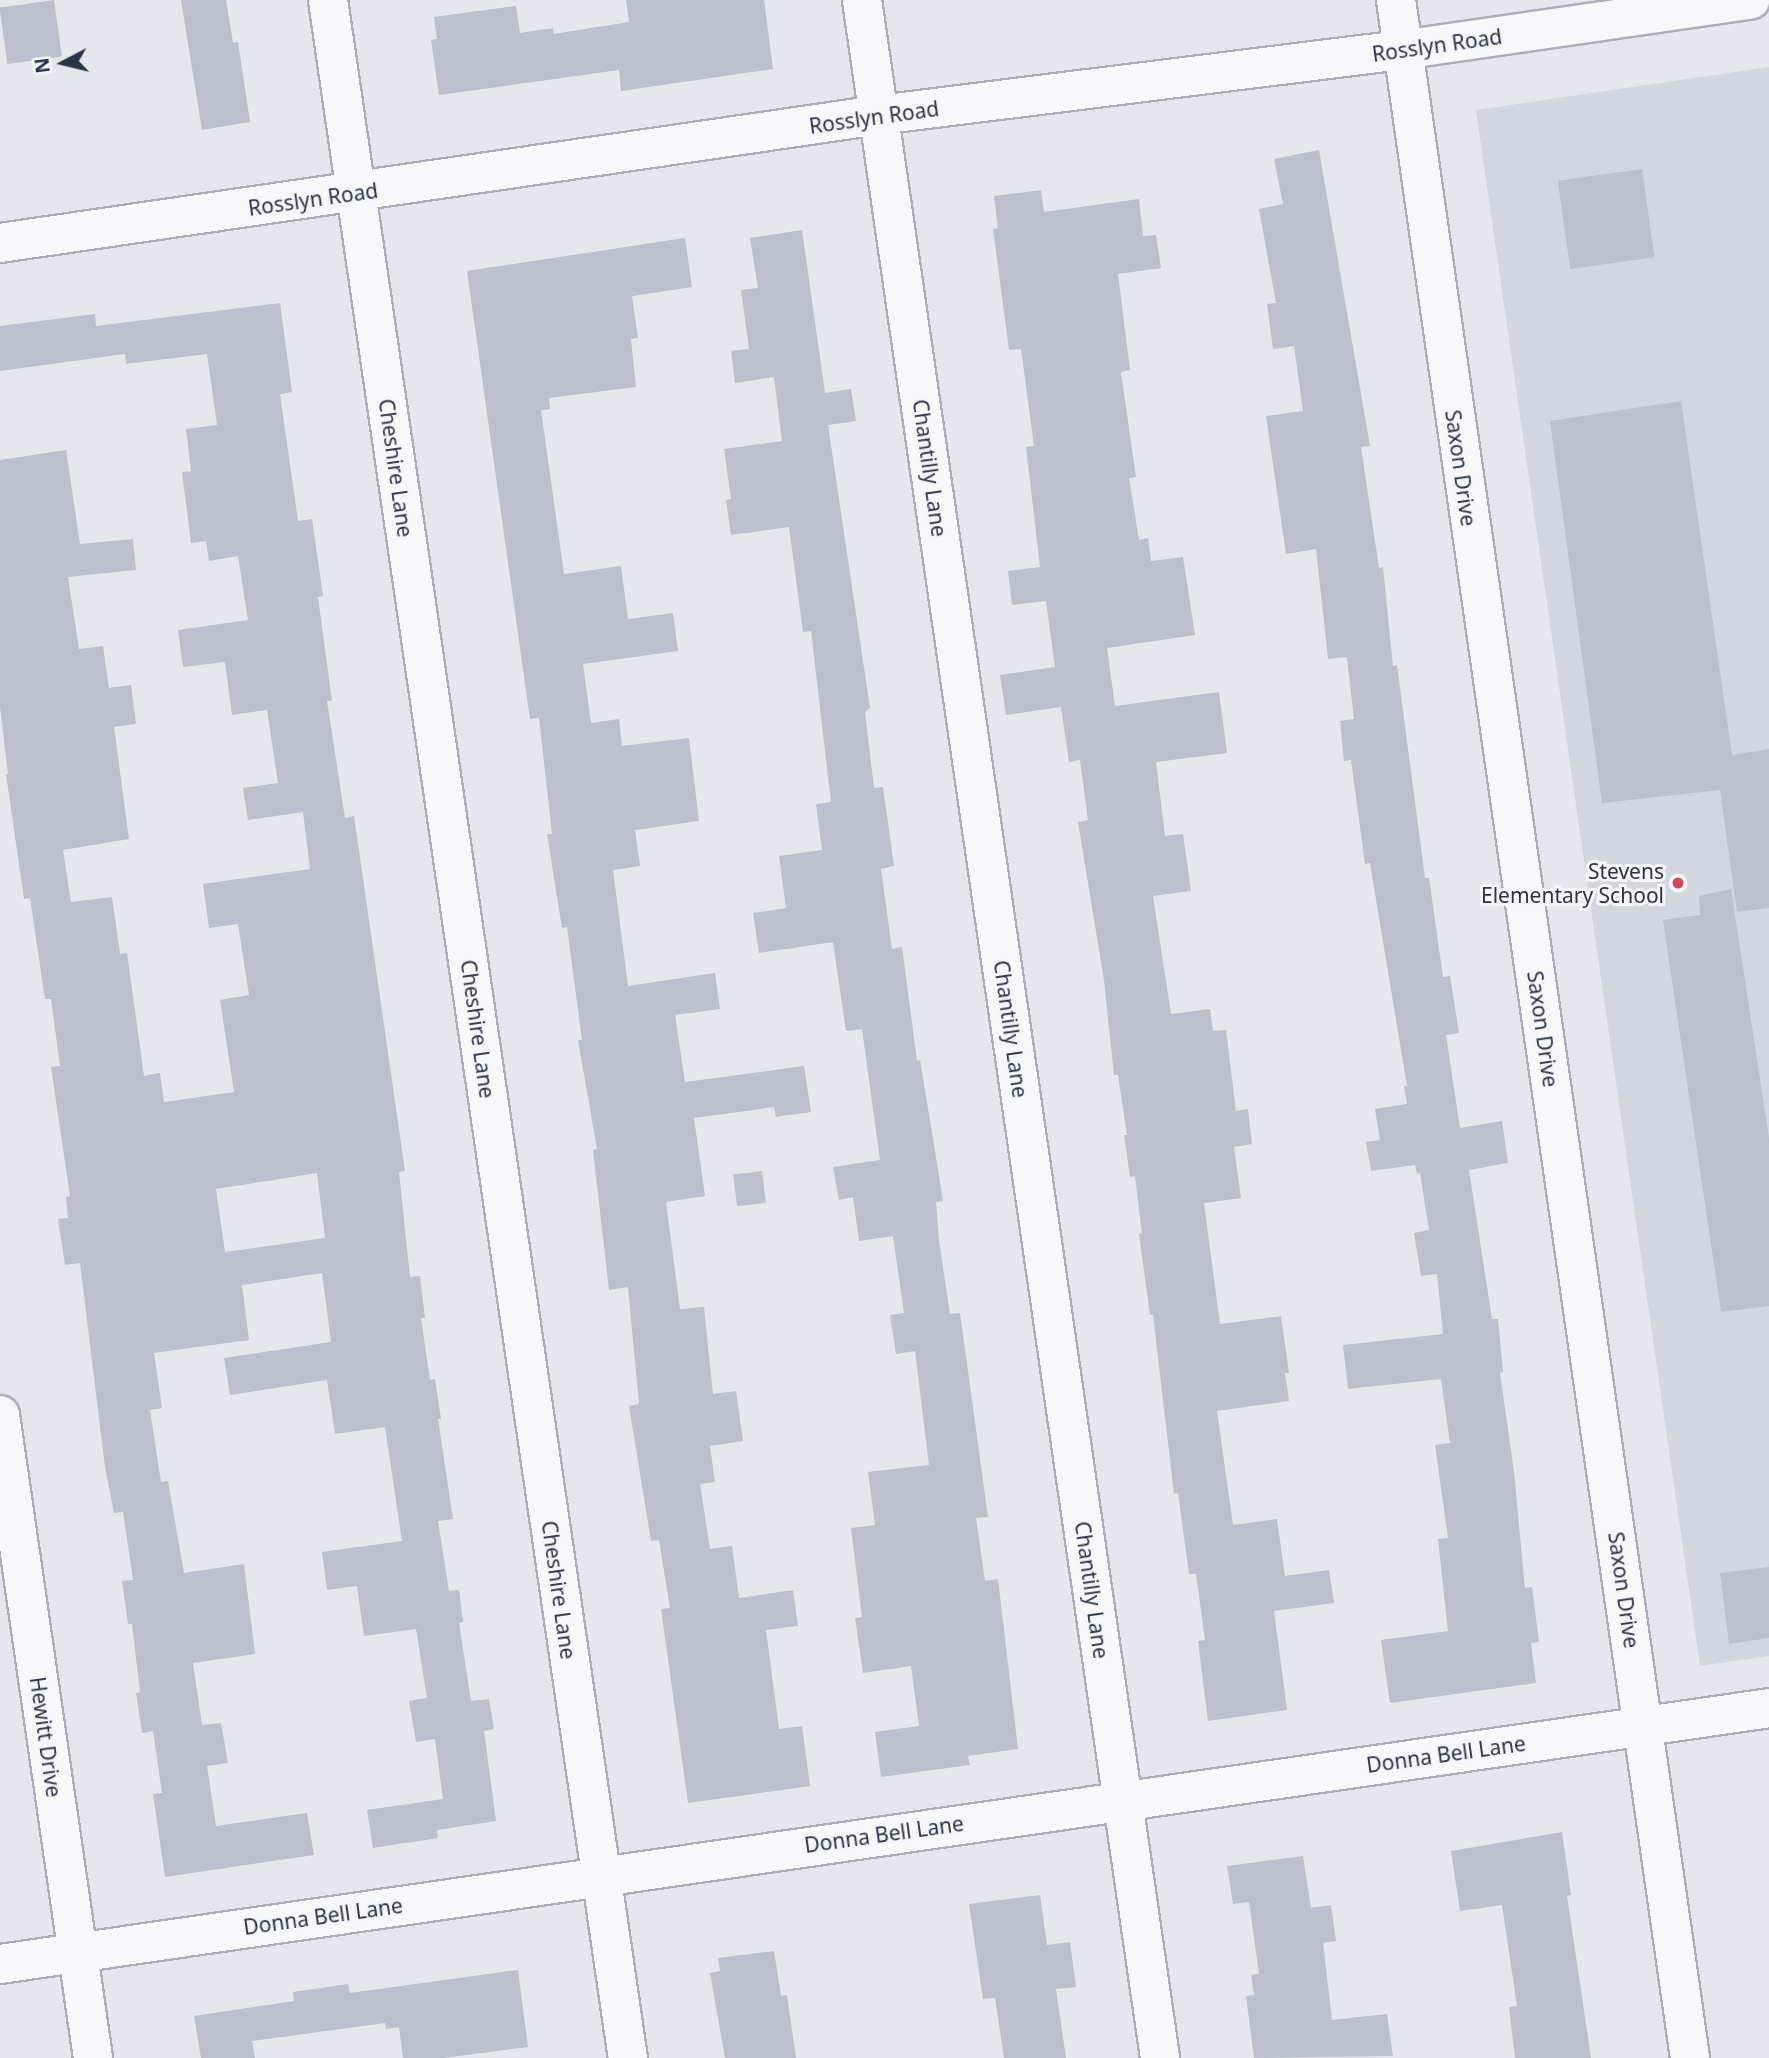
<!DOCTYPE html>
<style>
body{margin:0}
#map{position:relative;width:1769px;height:2058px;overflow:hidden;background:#e4e7ec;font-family:"Noto Sans",sans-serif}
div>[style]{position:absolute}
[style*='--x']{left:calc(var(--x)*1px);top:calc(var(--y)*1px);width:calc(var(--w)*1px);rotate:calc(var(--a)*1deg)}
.built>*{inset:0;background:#d2d6de}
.building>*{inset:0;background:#bbc0ca;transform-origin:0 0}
.roads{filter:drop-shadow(2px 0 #a9aeb7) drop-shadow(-2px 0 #a9aeb7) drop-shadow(0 2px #a9aeb7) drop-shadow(0 -2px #a9aeb7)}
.minor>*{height:38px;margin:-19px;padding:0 19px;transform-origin:19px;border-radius:19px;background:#f7f8fa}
.tertiary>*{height:38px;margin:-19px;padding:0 19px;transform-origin:19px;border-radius:19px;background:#f7f8fa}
.dots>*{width:19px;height:19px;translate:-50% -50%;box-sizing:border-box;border:4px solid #f4f6f9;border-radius:50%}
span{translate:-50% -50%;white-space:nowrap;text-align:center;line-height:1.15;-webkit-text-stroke:6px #f4f6f9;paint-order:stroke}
.street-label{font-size:21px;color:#2b3445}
.poi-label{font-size:21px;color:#2b3445}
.right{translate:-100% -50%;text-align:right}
.north{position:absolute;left:28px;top:28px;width:70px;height:70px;-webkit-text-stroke:5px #f4f6f9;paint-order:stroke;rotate:263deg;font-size:19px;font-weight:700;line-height:28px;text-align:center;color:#2b3445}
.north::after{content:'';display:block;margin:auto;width:24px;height:32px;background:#2b3445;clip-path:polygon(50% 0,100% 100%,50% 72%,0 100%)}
</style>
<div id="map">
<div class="built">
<i style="clip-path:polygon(1769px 67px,1769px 1656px,1700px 1666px,1476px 110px)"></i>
</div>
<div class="building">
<i style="left:54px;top:0;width:57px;height:55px;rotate:82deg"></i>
<i style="clip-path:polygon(181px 0,226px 0,233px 43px,238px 42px,250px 122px,202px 130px)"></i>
<i style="clip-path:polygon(626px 0,764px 0,773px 69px,621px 91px,619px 70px,439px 95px,431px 40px,437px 39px,434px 17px,516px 6px,520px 33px,553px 28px,554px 34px,629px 22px)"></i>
<i style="clip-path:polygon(1319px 150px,1370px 446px,1361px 447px,1379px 568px,1383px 567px,1393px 666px,1397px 665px,1425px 878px,1429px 878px,1443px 977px,1450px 976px,1459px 1033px,1446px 1035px,1460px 1128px,1502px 1121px,1508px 1163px,1469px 1170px,1492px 1319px,1498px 1319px,1503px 1372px,1500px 1373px,1514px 1472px,1525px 1588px,1532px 1587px,1539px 1642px,1531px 1643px,1536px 1683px,1390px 1703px,1381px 1640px,1448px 1631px,1438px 1539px,1448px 1538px,1435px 1445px,1450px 1443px,1441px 1379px,1348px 1389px,1343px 1345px,1443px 1334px,1437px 1274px,1421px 1276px,1414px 1233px,1429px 1230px,1420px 1173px,1417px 1174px,1415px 1165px,1371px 1171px,1366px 1142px,1380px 1140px,1375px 1109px,1407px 1104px,1404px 1086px,1407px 1086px,1370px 863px,1365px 864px,1351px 760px,1344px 761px,1340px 721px,1354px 719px,1347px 657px,1328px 659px,1316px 549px,1286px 554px,1266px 416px,1303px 411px,1294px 346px,1273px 349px,1267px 304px,1276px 303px,1259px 209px,1283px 204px,1274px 159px)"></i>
<i style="left:1642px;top:169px;width:89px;height:85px;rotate:82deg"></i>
<i style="clip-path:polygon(1041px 190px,1044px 212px,1139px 199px,1143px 236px,1156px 235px,1161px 268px,1118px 274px,1130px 370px,1121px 372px,1136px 477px,1129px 478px,1139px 540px,1148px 538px,1151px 561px,1183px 557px,1195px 635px,1107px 648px,1115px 706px,1219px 692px,1227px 753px,1156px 762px,1165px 836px,1183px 834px,1191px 891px,1153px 896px,1171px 1014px,1210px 1009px,1213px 1031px,1226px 1030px,1236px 1111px,1248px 1109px,1252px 1144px,1234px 1147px,1241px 1198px,1204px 1203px,1220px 1324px,1281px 1316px,1289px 1373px,1285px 1373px,1289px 1401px,1217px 1411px,1233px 1525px,1277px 1519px,1285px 1576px,1329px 1570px,1334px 1603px,1274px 1611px,1287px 1710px,1208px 1721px,1198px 1641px,1205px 1640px,1196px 1574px,1189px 1574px,1178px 1493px,1174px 1494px,1153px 1315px,1150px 1315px,1139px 1234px,1142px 1234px,1135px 1176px,1130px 1177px,1124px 1135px,1127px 1135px,1118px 1075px,1114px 1075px,1104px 980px,1078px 822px,1088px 820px,1080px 760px,1069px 762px,1061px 707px,1006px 715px,1000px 675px,1055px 667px,1046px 601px,1012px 605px,1008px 571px,1040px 567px,1026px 447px,1034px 446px,1021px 349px,1009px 350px,993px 229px,998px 228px,994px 196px)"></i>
<i style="clip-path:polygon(802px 230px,825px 393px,851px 389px,856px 421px,828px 425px,870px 708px,865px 712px,874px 788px,883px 787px,894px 866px,881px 869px,892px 949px,902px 947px,917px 1061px,920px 1060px,935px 1151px,943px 1201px,936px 1202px,939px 1241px,950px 1314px,960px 1313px,988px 1517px,976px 1518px,985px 1581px,998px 1579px,1018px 1749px,968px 1756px,970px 1765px,881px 1777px,875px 1732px,919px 1726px,911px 1666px,863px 1673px,855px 1618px,862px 1617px,851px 1528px,875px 1525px,868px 1472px,929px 1465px,915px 1351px,896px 1354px,890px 1315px,904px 1313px,893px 1236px,859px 1241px,853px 1197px,839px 1200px,833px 1167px,880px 1160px,862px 1029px,846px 1031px,833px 942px,759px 953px,753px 913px,786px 908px,779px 856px,822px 850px,816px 804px,831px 802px,811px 631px,803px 632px,789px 527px,731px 535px,726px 500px,731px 499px,724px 449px,782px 441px,774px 377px,735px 383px,731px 351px,749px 349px,741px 290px,758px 288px,750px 238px)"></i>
<i style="clip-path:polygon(685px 238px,692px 287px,632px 296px,638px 338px,631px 339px,636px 387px,549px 398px,550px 409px,541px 410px,564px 574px,621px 566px,628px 619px,673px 613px,678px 651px,583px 664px,591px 723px,619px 719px,622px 746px,689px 738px,699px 821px,635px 830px,640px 866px,613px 870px,628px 986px,715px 973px,720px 1009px,675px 1015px,685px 1082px,804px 1066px,811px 1112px,776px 1117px,774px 1107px,694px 1118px,705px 1196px,666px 1202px,680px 1309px,704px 1307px,713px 1394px,736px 1391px,743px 1441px,710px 1446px,715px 1482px,700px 1484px,710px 1549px,732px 1546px,739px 1598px,793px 1590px,798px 1626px,766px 1630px,779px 1729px,802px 1726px,810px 1786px,688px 1803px,661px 1609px,670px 1608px,659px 1540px,651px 1541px,629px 1406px,639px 1404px,628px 1287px,609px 1290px,593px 1150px,597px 1149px,578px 1040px,582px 1040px,567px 927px,562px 928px,547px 834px,552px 834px,539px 718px,530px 719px,467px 271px)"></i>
<i style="clip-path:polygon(evenodd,280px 303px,292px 392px,280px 394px,298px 521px,312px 519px,323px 596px,318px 597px,332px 701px,327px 701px,345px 818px,354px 816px,405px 1171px,399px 1172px,410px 1277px,420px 1276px,425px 1318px,421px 1318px,430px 1380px,435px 1379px,441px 1419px,438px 1419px,453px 1519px,438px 1521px,449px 1591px,459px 1590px,463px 1622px,459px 1623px,471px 1701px,489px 1699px,494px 1729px,484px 1731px,496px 1821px,437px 1830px,438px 1838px,373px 1848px,367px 1810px,443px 1799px,435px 1739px,416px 1742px,409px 1701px,427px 1698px,416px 1629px,364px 1636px,357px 1586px,327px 1590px,322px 1552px,402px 1541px,385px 1427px,335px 1434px,327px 1380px,230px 1395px,224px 1358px,331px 1342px,322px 1273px,242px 1285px,249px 1340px,154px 1353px,162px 1408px,150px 1410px,161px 1482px,168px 1481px,184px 1573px,244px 1564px,255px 1654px,193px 1663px,202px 1725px,221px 1723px,228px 1763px,207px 1766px,216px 1826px,307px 1813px,314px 1855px,165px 1877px,153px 1794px,162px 1793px,153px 1731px,142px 1733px,136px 1693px,140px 1692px,132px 1624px,128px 1624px,122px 1581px,133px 1580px,123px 1512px,114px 1513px,105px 1467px,80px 1263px,65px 1265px,58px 1219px,68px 1218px,66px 1197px,70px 1196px,51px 1067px,60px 1066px,51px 999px,45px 999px,30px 898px,24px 899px,6px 774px,8px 774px,0 707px,0 460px,66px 450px,80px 544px,133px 539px,136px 570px,68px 577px,79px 649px,103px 646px,109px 688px,131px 685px,136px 724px,114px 727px,129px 839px,63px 850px,71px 902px,112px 897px,120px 954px,127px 953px,144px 1076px,160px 1073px,164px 1102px,234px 1092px,220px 1000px,249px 995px,238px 924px,209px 928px,203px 884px,310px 869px,303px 812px,248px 820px,243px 788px,278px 783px,267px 710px,232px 715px,225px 662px,183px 667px,178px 630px,248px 620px,238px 556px,209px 561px,206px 541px,191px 543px,182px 472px,191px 471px,186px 429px,217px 425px,207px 354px,126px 364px,125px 354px,0 371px,0 326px,95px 314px,96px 326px,280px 303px,317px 1173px,325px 1238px,225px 1252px,216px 1189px,317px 1173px)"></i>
<i style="clip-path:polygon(1681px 401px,1732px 755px,1769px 749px,1769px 908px,1737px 912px,1720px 790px,1602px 803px,1550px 421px)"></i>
<i style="clip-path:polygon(1731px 889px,1769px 1138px,1769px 1306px,1721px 1312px,1663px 920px,1700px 915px,1699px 896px)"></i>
<i style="left:762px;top:1171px;width:32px;height:29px;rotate:83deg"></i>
<i style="clip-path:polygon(1769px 1567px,1769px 1638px,1729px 1644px,1720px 1573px)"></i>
<i style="clip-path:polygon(1562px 1832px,1571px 1895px,1567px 1896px,1591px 2058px,1515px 2058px,1509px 2007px,1517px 2006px,1502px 1905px,1460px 1911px,1451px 1851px)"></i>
<i style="clip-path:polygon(1303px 1856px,1311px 1908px,1331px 1905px,1336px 1941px,1323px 1943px,1332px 2020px,1387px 2014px,1393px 2056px,1254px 2058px,1246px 1996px,1254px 1995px,1251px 1975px,1259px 1974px,1249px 1902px,1233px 1904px,1227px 1866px)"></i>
<i style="clip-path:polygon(1040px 1895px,1047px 1945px,1070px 1942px,1076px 1987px,1056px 1989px,1066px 2058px,1004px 2058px,995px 1998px,983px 1999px,969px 1904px)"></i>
<i style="clip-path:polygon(774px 1951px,781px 1996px,787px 1995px,796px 2058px,725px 2058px,710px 1973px,720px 1971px,718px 1958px)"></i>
<i style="clip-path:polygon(518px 1970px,528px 2047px,443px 2058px,403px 2058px,399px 2027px,386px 2029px,385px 2023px,252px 2041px,255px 2058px,201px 2058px,194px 2016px,294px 2001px,293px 1992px,348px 1984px,350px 1993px)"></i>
</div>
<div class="roads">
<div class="minor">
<i style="--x:328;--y:0;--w:2080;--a:81.71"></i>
<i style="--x:862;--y:0;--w:2079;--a:81.76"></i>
<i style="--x:1396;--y:0;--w:2079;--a:81.87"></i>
<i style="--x:0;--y:1415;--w:650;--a:81.77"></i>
<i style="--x:0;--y:1964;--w:1787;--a:-8.23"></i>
</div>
<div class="tertiary">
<i style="--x:0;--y:243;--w:888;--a:-8.29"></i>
<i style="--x:879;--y:115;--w:526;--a:-7.1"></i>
<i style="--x:1401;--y:50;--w:353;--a:-8.2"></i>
</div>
</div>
<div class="dots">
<i style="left:1678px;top:883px;background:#d1495b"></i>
</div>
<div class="street-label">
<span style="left:1437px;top:45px;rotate:-8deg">Rosslyn Road</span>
<span style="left:874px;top:117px;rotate:-8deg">Rosslyn Road</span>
<span style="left:313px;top:199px;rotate:-8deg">Rosslyn Road</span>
<span style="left:396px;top:468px;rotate:82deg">Cheshire Lane</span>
<span style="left:930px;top:468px;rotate:82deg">Chantilly Lane</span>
<span style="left:1461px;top:468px;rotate:82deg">Saxon Drive</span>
<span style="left:478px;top:1029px;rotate:82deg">Cheshire Lane</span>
<span style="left:1011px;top:1029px;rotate:82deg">Chantilly Lane</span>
<span style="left:1543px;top:1029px;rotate:82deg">Saxon Drive</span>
<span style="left:559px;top:1590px;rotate:82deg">Cheshire Lane</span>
<span style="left:1092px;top:1590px;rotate:82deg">Chantilly Lane</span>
<span style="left:1624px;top:1590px;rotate:82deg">Saxon Drive</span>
<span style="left:46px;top:1737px;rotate:82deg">Hewitt Drive</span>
<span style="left:1446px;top:1754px;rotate:-8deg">Donna Bell Lane</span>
<span style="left:884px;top:1834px;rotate:-8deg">Donna Bell Lane</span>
<span style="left:323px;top:1916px;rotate:-8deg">Donna Bell Lane</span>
</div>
<div class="poi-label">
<span class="right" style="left:1664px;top:883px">Stevens<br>Elementary School</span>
</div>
<div class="north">N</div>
</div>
